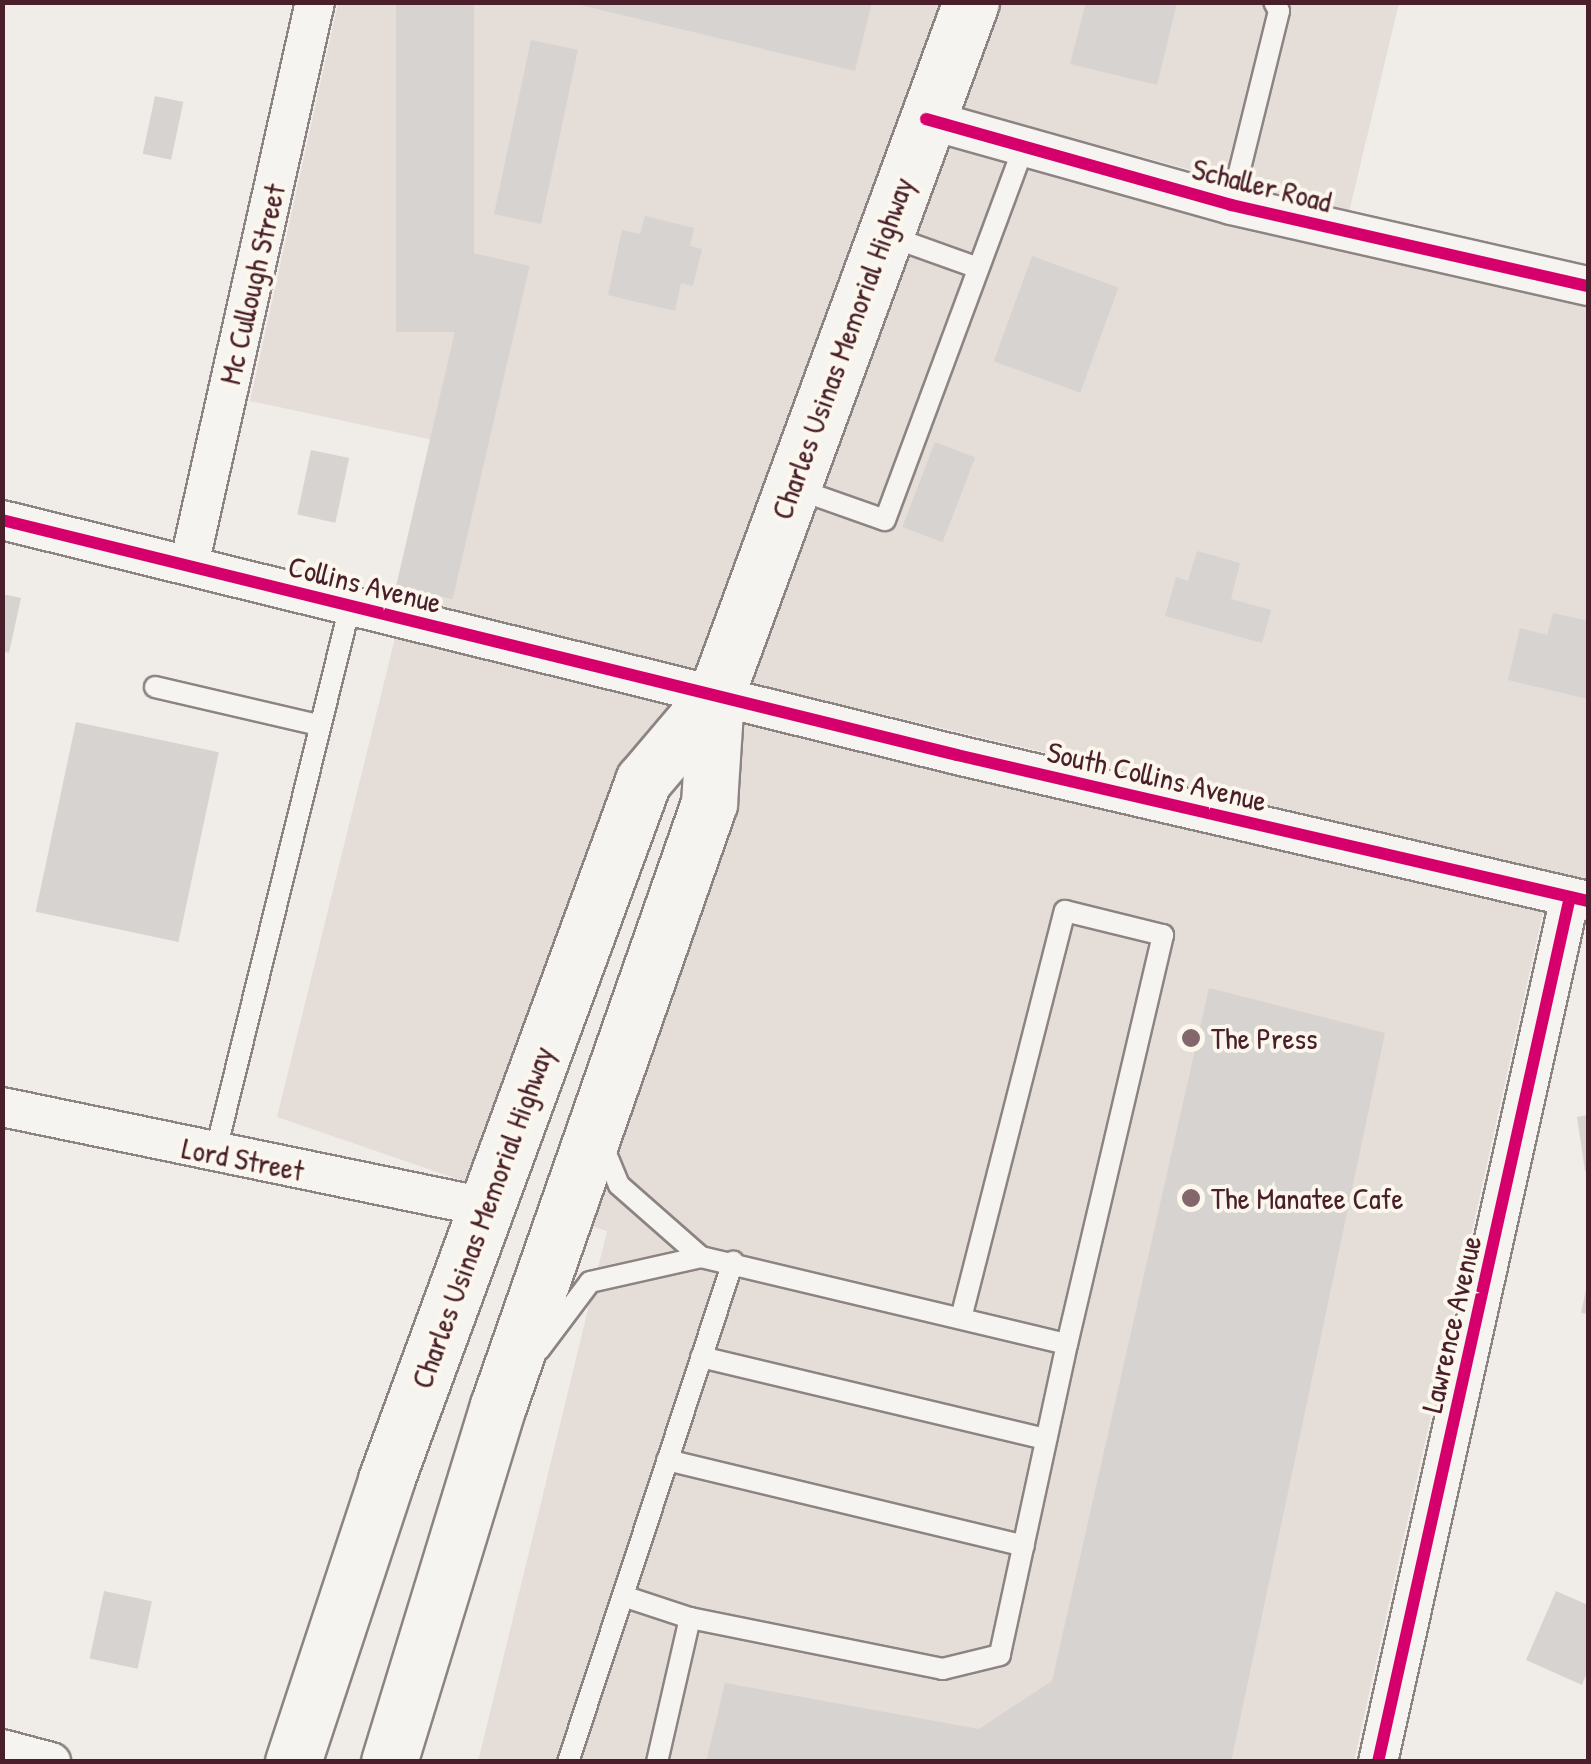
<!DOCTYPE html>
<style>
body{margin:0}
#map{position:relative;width:1591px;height:1764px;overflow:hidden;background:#f0ede8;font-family:"Patrick Hand",sans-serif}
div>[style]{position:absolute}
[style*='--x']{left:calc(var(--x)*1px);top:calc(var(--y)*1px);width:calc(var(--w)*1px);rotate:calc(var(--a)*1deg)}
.built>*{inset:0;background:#e5ddd7}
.building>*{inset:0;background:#d7d3d0;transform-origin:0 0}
.roads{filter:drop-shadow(2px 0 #8d8383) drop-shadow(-2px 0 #8d8383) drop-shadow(0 2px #8d8383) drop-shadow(0 -2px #8d8383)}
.service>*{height:20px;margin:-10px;padding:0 10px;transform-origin:10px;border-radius:10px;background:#f5f4f0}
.minor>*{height:38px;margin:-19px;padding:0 19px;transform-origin:19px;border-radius:19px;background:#f5f4f0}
.trunk>*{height:55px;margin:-27.5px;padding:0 27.5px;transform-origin:27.5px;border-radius:27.5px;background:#f5f4f0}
.cycleway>*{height:12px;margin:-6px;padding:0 6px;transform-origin:6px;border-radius:6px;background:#d6006c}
.dots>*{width:28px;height:28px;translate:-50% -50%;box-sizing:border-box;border:5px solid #fbf7ec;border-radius:50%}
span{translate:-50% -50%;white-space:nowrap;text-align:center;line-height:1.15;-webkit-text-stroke:8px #fbf7ec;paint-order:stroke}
.street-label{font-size:30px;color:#4a1f2b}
.poi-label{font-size:30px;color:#4a1f2b}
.left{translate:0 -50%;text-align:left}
.frame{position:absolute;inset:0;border:5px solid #4a1f2b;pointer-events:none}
</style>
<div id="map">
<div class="built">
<i style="clip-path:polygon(338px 3px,946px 3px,701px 670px,405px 598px,438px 441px,250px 401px)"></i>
<i style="clip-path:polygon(996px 3px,1399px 3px,1349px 212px,956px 107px)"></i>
<i style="clip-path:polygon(942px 145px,1225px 224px,1588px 307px,1588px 880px,746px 682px)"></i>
<i style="clip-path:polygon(395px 638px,676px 706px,469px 1183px,277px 1117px)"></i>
<i style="clip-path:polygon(738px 722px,1543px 912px,1354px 1761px,478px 1762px,607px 1231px,584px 1224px)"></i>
</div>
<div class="building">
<i style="left:396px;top:2px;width:78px;height:330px"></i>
<i style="clip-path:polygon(568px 2px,872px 2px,855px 71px)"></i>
<i style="clip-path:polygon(1086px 2px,1177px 3px,1157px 85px,1070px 64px)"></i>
<i style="left:531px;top:40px;width:48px;height:178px;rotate:12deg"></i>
<i style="left:155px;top:96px;width:29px;height:59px;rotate:12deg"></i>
<i style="clip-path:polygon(645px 216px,694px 228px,690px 246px,702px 249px,693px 286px,681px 283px,675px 311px,608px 295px,622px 230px,640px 234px)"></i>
<i style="left:473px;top:253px;width:58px;height:342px;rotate:13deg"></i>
<i style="left:1032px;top:256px;width:92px;height:112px;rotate:20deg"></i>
<i style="left:935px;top:442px;width:43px;height:91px;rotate:21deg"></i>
<i style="left:311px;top:450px;width:39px;height:66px;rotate:12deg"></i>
<i style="clip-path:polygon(1197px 551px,1240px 563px,1231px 599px,1271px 610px,1262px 643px,1165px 616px,1176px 577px,1188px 581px)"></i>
<i style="clip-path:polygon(2px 594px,21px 598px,9px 653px,2px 651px)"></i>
<i style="clip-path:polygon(1553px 613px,1588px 621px,1588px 699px,1508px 680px,1520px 628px,1547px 635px)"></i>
<i style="left:76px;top:722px;width:146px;height:194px;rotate:12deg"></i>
<i style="clip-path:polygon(1209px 988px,1385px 1033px,1231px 1762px,706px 1762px,725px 1683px,979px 1729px,1052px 1681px)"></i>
<i style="clip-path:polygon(1588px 1115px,1588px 1171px,1585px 1171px,1577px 1117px)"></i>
<i style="clip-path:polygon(1587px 1285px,1588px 1285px,1588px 1314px,1581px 1313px)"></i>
<i style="left:104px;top:1591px;width:49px;height:69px;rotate:12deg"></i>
<i style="clip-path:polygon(1556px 1591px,1588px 1605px,1588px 1670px,1582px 1685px,1526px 1660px)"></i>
</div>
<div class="roads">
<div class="service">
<i style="--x:1231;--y:205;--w:200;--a:-76.1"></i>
<i style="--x:1279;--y:11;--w:10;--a:-119"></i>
<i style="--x:886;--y:235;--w:98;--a:19.7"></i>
<i style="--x:794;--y:488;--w:96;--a:19.4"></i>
<i style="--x:885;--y:520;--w:397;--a:-69.6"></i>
<i style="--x:155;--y:687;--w:167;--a:13.1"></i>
<i style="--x:602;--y:1144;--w:44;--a:67.5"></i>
<i style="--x:619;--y:1185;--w:109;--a:41.3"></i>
<i style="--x:215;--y:1154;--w:564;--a:-76.16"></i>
<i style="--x:961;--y:1318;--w:420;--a:-75.7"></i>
<i style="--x:1065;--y:911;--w:101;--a:13.8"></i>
<i style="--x:1163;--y:935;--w:420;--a:103.2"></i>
<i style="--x:539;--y:1350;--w:85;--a:-53.1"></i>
<i style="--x:590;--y:1282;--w:114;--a:-12.7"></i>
<i style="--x:701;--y:1257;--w:376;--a:13.4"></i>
<i style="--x:1067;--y:1344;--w:318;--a:102.2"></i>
<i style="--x:1000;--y:1655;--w:59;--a:166.2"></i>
<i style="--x:943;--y:1669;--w:258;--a:-168.6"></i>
<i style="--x:690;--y:1618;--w:148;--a:102.9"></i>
<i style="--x:701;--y:1357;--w:355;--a:13.4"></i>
<i style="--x:667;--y:1460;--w:367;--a:13.5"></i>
<i style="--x:623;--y:1596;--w:71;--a:18.2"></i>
<i style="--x:568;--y:1762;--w:527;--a:-71.74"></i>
</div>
<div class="minor">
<i style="--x:926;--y:119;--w:317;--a:15.7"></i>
<i style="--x:1231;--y:205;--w:366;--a:12.8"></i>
<i style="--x:2;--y:520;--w:983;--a:13.82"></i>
<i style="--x:957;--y:755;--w:648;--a:13.03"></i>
<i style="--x:189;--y:565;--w:577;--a:-77.39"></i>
<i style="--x:2;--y:1107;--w:493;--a:11.7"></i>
<i style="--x:2;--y:1749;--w:51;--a:14.9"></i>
<i style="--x:1378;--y:1762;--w:886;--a:-77.49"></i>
</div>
<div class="trunk">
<i style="--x:293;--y:1762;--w:297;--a:-71.7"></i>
<i style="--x:386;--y:1480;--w:745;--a:-69.81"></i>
<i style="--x:643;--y:781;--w:113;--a:-49.7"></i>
<i style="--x:389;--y:1762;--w:372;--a:-73"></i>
<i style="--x:498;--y:1406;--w:639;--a:-70.71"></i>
<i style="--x:709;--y:803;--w:108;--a:-86.3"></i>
<i style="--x:716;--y:695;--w:738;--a:-69.8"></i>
</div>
</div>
<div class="cycleway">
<i style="--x:926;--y:119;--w:317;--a:15.7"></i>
<i style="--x:1231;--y:205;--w:366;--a:12.8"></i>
<i style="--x:2;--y:520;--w:983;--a:13.82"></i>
<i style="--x:957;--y:755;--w:648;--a:13.03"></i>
<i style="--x:1378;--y:1762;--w:886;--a:-77.49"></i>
</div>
<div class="dots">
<i style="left:1191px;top:1038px;background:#84676d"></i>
<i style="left:1191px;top:1198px;background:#84676d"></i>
</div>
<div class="street-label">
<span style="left:1262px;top:185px;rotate:14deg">Schaller Road</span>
<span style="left:252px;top:284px;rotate:-77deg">Mc Cullough Street</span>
<span style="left:842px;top:348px;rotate:-70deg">Charles Usinas Memorial Highway</span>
<span style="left:365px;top:584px;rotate:14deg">Collins Avenue</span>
<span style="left:1157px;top:776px;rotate:13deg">South Collins Avenue</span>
<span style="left:243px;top:1159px;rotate:11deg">Lord Street</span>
<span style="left:482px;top:1217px;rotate:-70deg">Charles Usinas Memorial Highway</span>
<span style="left:1451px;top:1324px;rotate:-77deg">Lawrence Avenue</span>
</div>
<div class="poi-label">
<span class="left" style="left:1211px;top:1038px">The Press</span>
<span class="left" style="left:1211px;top:1198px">The Manatee Cafe</span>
</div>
<div class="frame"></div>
</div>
